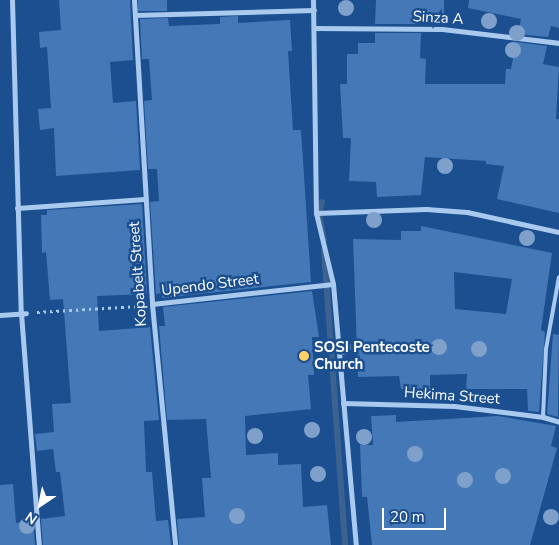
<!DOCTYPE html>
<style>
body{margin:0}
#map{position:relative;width:559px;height:545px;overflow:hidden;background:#1b4f8f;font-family:"Nunito Sans",sans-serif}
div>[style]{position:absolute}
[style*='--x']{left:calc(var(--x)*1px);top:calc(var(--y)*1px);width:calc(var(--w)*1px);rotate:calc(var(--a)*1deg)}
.stream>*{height:6px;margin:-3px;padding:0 3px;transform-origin:3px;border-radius:3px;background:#3c6290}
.building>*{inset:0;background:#4478b7;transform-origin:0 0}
.path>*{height:3px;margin-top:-1.5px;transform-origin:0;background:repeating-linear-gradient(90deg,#a9c9ee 0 2.5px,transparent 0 6.5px)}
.service>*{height:4px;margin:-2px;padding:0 2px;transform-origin:2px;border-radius:2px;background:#a9c9ee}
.minor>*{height:5px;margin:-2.5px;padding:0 2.5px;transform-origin:2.5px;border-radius:2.5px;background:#a9c9ee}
.trees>*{width:16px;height:16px;margin:-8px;border-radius:50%;background:#7ea0ca}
.dots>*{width:14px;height:14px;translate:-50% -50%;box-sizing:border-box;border:2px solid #1b4f8f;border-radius:50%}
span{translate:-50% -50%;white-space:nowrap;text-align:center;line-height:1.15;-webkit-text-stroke:5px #1b4f8f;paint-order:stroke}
.street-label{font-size:15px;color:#fff}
.poi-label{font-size:15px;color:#fff;font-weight:700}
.left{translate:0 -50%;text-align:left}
.north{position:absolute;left:15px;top:480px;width:50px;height:50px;-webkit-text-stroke:4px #1b4f8f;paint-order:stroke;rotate:214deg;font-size:14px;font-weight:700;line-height:20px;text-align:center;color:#fff}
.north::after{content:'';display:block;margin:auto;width:18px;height:22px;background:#fff;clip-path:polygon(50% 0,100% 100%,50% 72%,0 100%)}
.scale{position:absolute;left:382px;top:508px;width:64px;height:22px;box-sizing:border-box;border:2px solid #fff;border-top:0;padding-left:6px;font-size:15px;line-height:18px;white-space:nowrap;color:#fff;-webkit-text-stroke:4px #1b4f8f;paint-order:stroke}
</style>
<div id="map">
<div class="stream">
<i style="--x:322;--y:202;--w:11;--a:105"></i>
<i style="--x:319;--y:213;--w:27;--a:80"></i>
<i style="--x:324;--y:250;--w:296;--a:85.9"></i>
</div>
<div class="building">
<i style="clip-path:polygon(59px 0,130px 0,133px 60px,110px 62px,113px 103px,136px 101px,140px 170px,56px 176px,54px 128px,40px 130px,38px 109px,51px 108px,47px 47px,40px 48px,39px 32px,61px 30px)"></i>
<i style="left:138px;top:0;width:29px;height:11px"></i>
<i style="clip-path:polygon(376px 0,444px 0,444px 19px,421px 19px,421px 24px,375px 24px)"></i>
<i style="clip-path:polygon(469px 0,559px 0,559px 28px,551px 26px,548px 37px,518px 34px,521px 19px,468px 8px)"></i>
<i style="clip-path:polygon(238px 16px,238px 23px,290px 20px,292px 51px,288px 51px,293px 130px,301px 130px,311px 282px,162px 298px,162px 293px,156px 294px,150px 202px,159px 201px,157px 169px,148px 169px,144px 101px,152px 100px,149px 59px,142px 59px,140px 19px,168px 18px,169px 26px,220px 24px,220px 17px)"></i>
<i style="clip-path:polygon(375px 33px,421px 33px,420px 58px,426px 59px,425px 84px,505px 84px,506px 69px,511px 69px,516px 42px,547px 46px,543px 64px,559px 67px,556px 119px,559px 119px,559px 213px,497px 199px,504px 166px,486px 164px,486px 161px,425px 157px,421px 195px,377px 197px,376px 182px,349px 181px,351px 138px,343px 138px,340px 84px,347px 84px,347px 54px,358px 54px,358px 43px,375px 43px)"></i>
<i style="clip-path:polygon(142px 204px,147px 294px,97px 296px,99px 331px,150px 327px,159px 420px,144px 421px,146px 472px,152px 472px,156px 521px,168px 520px,171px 545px,43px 545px,41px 519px,65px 516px,60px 472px,56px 472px,53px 449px,37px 451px,35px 434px,54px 432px,52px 404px,71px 403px,63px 299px,50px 300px,46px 252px,42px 253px,41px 215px,47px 215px,47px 210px)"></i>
<i style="clip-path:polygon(evenodd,421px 226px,552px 253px,541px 330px,545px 332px,539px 412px,528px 411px,527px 389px,466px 389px,467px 374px,430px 375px,430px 389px,401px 389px,399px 376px,358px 377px,353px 239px,401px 240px,401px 231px,421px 231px,421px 226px,454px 272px,512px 279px,506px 314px,455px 309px,454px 272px)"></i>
<i style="clip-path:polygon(312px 291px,319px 337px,312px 337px,314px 375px,308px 375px,311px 409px,245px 416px,246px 455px,278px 453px,278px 465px,301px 464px,303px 507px,327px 505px,331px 545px,179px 545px,177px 519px,205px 517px,202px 478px,211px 478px,206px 419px,167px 420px,159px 326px,165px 326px,163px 307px)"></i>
<i style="clip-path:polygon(553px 334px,559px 335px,558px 417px,547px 414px)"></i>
<i style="clip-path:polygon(396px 415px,396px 422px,498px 416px,556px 426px,551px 446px,557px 448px,530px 545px,372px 545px,367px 497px,362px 497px,360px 445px,373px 445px,371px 416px)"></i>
<i style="clip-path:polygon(13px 484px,16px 523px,33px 520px,35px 545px,0 545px,0 485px)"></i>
</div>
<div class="path">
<i style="--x:37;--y:312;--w:103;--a:-3.3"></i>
</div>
<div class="service">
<i style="--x:543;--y:417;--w:68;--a:-87.5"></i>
<i style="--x:546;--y:349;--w:73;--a:-79.8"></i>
</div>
<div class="minor">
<i style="--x:12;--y:0;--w:313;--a:88.4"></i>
<i style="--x:21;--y:313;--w:233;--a:85.6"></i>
<i style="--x:134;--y:0;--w:305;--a:86.6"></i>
<i style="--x:152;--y:304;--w:242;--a:84.5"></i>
<i style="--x:313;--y:0;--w:213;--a:89.2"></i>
<i style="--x:316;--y:213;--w:73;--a:76.5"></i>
<i style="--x:333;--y:284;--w:262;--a:85"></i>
<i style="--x:135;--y:15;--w:179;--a:-1.6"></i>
<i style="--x:314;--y:28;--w:128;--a:0.4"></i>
<i style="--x:442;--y:29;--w:118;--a:6.8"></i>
<i style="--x:17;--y:208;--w:128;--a:-4"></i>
<i style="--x:316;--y:213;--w:110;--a:-2.1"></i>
<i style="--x:426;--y:209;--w:41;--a:4.2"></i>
<i style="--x:467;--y:212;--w:94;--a:12.3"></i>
<i style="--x:152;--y:304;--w:182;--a:-6.3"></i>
<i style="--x:0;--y:315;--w:26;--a:-4"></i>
<i style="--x:343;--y:403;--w:111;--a:1.5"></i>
<i style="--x:454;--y:406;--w:90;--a:7"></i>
<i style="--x:543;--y:417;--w:17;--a:17"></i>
</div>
<div class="trees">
<i style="left:346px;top:8px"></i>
<i style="left:489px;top:21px"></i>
<i style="left:517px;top:33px"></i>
<i style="left:513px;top:50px"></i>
<i style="left:445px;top:166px"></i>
<i style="left:374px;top:220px"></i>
<i style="left:527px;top:238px"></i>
<i style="left:343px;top:347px"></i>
<i style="left:439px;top:347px"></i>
<i style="left:479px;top:349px"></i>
<i style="left:312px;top:430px"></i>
<i style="left:255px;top:436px"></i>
<i style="left:364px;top:437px"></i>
<i style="left:415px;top:454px"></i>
<i style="left:318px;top:474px"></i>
<i style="left:503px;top:476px"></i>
<i style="left:465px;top:480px"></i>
<i style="left:237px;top:516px"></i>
<i style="left:551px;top:517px"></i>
<i style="left:27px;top:526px"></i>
</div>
<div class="dots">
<i style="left:304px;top:356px;background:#ffd166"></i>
</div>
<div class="street-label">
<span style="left:438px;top:18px;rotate:3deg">Sinza A</span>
<span style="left:138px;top:274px;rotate:-94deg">Kopabelt Street</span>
<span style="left:210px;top:285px;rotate:-7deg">Upendo Street</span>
<span style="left:452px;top:396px;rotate:4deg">Hekima Street</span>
</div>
<div class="poi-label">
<span class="left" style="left:314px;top:356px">SOSI Pentecoste<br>Church</span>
</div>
<div class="north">N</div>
<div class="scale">20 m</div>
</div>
